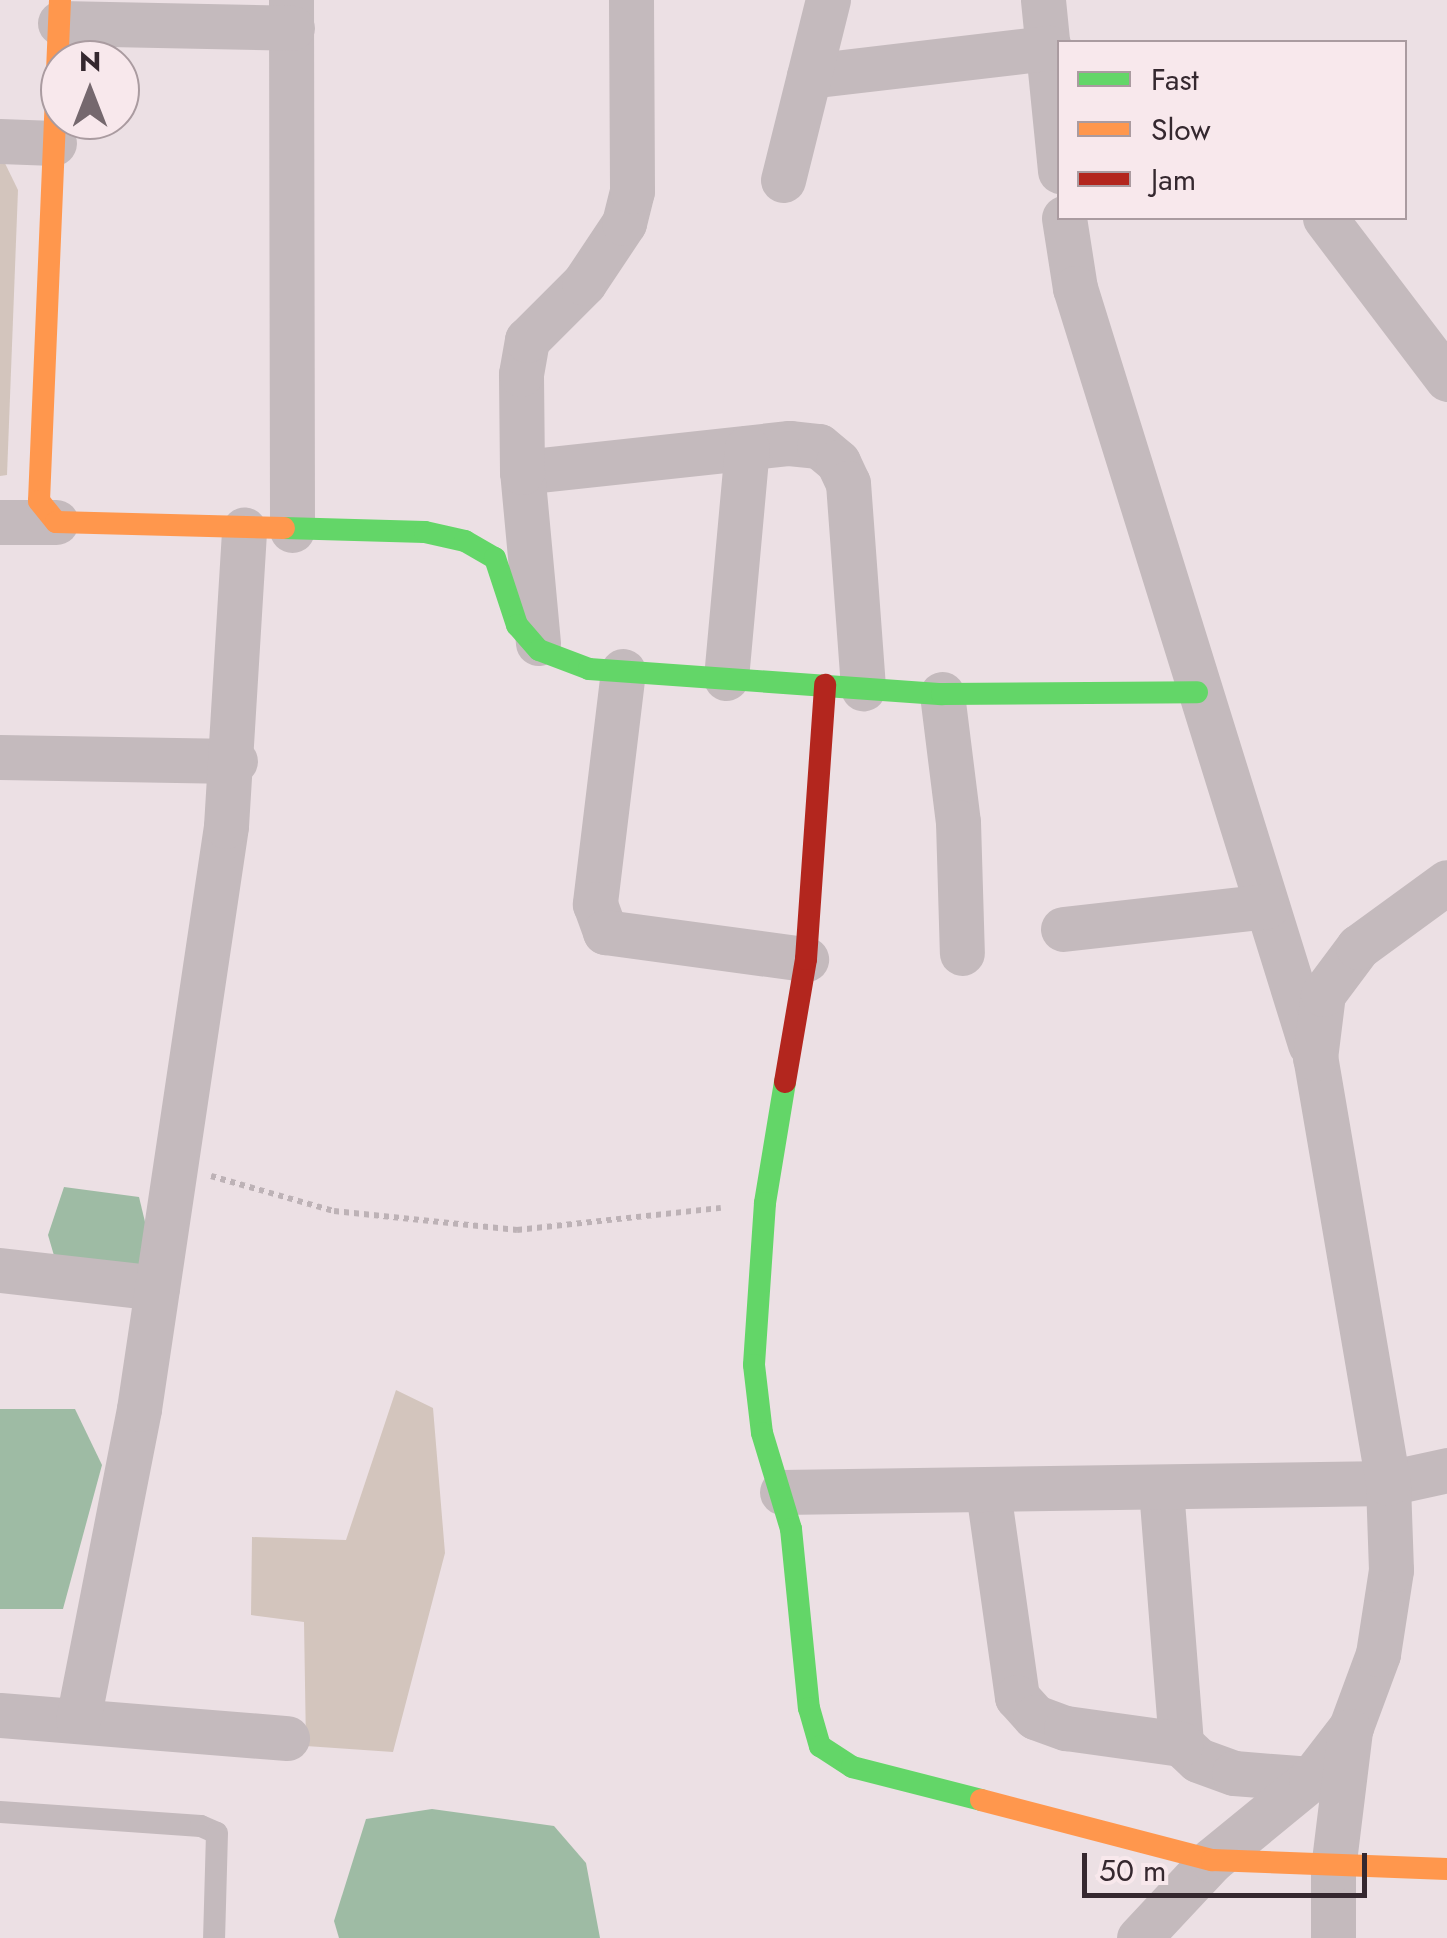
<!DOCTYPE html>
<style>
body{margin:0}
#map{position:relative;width:1447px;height:1938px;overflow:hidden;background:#ece0e4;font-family:Jost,sans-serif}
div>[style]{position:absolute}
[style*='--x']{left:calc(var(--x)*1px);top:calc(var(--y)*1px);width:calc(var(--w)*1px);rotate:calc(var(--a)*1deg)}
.green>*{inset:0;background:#d3c5bd}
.water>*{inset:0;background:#9ebba4}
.path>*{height:6px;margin-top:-3px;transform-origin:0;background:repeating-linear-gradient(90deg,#bdb2b6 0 5px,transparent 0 10px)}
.lane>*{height:22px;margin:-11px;padding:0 11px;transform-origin:11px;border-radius:11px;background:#c4babd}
.street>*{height:45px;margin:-22.5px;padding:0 22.5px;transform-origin:22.5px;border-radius:22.5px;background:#c4babd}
.fast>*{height:22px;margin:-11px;padding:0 11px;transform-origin:11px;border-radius:11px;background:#63d668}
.slow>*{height:22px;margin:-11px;padding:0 11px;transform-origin:11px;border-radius:11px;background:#ff974d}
.jam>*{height:22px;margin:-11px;padding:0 11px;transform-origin:11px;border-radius:11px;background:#b3261e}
span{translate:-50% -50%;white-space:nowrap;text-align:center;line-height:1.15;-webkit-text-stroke:9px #f8e8ec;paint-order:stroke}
.legend{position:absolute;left:1057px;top:40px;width:350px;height:180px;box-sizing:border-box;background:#f8e8ec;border:2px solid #aa9ba0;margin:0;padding:12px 18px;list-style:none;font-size:30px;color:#35282f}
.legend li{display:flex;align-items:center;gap:20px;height:50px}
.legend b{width:50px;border:2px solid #aa9ba0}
.north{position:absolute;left:40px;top:40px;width:100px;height:100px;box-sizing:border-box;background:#f8e8ec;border:2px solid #aa9ba0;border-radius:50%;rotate:0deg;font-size:28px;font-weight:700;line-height:40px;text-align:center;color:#35282f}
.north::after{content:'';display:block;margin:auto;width:35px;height:45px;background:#75686e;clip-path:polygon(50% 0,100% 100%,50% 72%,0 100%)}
.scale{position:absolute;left:1082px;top:1853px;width:285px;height:45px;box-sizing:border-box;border:5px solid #35282f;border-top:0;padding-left:12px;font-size:30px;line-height:35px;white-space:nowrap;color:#35282f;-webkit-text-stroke:8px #f8e8ec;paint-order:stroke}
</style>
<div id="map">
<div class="green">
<i style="clip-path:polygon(0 153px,18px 190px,7px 475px,0 476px)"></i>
<i style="clip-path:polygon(396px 1390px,433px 1408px,445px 1553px,393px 1752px,306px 1746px,304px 1622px,251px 1615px,252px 1537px,346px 1540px)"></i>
</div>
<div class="water">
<i style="clip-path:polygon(64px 1187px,139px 1197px,152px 1251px,122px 1283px,55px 1259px,48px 1235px)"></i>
<i style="clip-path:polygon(0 1409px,75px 1409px,102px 1465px,63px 1609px,0 1609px)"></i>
<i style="clip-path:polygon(432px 1809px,554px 1826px,586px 1863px,600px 1938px,339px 1938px,334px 1921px,366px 1819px)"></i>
</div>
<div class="path">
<i style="--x:211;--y:1176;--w:128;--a:15.9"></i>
<i style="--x:334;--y:1211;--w:184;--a:5.9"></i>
<i style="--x:517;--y:1230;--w:205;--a:-6.2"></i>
</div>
<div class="lane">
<i style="--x:0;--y:1812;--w:201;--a:4"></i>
<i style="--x:201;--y:1826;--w:17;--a:24"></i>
<i style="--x:217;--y:1833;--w:105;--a:91.6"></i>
</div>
<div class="street">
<i style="--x:291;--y:0;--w:530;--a:89.89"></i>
<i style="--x:1043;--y:0;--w:172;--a:84.3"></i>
<i style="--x:60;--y:23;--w:232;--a:1.2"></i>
<i style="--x:809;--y:76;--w:242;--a:-6.7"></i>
<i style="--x:0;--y:141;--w:54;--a:2.1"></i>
<i style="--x:783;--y:180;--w:186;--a:-76"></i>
<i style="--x:1064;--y:218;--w:71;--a:81.1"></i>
<i style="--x:1075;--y:288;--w:792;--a:72.73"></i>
<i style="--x:1325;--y:218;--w:202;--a:52.8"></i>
<i style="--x:522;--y:472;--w:269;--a:-6.2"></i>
<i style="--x:789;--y:443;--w:30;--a:6"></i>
<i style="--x:819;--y:446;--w:25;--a:40"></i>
<i style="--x:838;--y:462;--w:23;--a:65"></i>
<i style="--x:848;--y:483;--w:206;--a:85.8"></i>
<i style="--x:0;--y:522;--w:56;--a:0"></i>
<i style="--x:538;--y:643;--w:172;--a:-95.3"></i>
<i style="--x:522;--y:472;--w:98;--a:-90.6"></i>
<i style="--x:521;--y:374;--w:35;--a:-80"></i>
<i style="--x:527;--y:340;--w:81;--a:-45"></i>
<i style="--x:584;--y:283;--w:72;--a:-56.3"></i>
<i style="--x:624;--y:223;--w:33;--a:-76"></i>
<i style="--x:632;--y:191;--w:191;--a:-90.3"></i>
<i style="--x:623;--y:671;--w:235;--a:96.9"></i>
<i style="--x:595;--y:904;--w:30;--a:70"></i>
<i style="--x:605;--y:932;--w:203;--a:7.7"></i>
<i style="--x:726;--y:678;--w:231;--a:-84.8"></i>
<i style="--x:942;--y:694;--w:129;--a:82.9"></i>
<i style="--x:958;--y:822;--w:131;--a:88.3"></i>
<i style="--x:0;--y:757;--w:235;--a:1"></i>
<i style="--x:1063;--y:929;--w:205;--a:-6.4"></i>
<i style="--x:0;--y:1270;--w:158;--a:6.5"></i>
<i style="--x:1161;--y:1489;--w:256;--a:85.5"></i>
<i style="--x:1181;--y:1744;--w:23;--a:43"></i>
<i style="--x:1198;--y:1760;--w:38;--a:20"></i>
<i style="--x:1234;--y:1773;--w:77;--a:4.5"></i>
<i style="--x:988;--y:1491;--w:208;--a:82"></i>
<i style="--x:1017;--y:1697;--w:27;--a:48"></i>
<i style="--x:1035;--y:1717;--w:33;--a:20"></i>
<i style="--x:1066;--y:1728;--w:116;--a:7.9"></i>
<i style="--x:782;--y:1492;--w:606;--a:-0.85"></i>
<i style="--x:1388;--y:1483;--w:60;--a:-12.4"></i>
<i style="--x:0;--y:1715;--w:288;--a:4.6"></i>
<i style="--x:78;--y:1720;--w:317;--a:-78.9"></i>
<i style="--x:139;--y:1409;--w:589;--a:-81.51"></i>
<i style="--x:226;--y:826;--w:297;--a:-86.5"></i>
<i style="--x:1139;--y:1938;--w:107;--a:-46.9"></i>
<i style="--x:1212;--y:1860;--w:128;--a:-39.3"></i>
<i style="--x:1311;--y:1779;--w:66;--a:-52.4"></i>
<i style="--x:1351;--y:1727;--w:78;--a:-69.7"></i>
<i style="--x:1378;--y:1654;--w:85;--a:-81.2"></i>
<i style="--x:1391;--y:1570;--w:87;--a:-92"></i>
<i style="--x:1388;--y:1483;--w:431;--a:-99.7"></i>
<i style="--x:1315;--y:1058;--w:64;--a:-82.9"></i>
<i style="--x:1323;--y:994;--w:59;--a:-53.3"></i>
<i style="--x:1358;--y:947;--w:110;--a:-36.1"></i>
<i style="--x:1333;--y:1938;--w:69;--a:-90"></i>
<i style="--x:1333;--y:1869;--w:139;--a:-83"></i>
</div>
<div class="fast">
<i style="--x:284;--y:528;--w:141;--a:1.6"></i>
<i style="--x:425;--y:532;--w:41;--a:12.7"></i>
<i style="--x:465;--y:541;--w:34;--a:30"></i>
<i style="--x:495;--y:558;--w:71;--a:71.8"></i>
<i style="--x:517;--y:625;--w:33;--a:49"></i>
<i style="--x:539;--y:650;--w:53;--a:20.8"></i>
<i style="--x:589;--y:669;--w:354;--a:4.1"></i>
<i style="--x:942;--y:694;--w:255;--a:-0.4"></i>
<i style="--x:785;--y:1082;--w:123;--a:99.4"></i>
<i style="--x:765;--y:1203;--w:162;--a:93.9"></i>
<i style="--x:754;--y:1365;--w:68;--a:83.3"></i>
<i style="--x:762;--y:1433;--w:100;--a:73.2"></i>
<i style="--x:791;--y:1529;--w:180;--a:84.3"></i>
<i style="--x:809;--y:1708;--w:40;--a:74"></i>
<i style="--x:820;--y:1746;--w:38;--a:33"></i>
<i style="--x:852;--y:1767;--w:133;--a:14.3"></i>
</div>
<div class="slow">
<i style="--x:60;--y:0;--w:501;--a:92.4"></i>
<i style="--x:39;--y:501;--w:27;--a:51"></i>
<i style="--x:56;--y:522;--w:228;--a:1.5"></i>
<i style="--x:981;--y:1800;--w:239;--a:14.6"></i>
<i style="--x:1212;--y:1860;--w:235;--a:2.2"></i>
</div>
<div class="jam">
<i style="--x:785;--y:1082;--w:125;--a:-80.3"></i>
<i style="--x:806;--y:959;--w:275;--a:-86"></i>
</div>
<ul class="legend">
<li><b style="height:12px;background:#63d668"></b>Fast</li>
<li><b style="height:12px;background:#ff974d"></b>Slow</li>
<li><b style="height:12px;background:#b3261e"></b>Jam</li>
</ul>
<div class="north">N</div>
<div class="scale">50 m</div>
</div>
